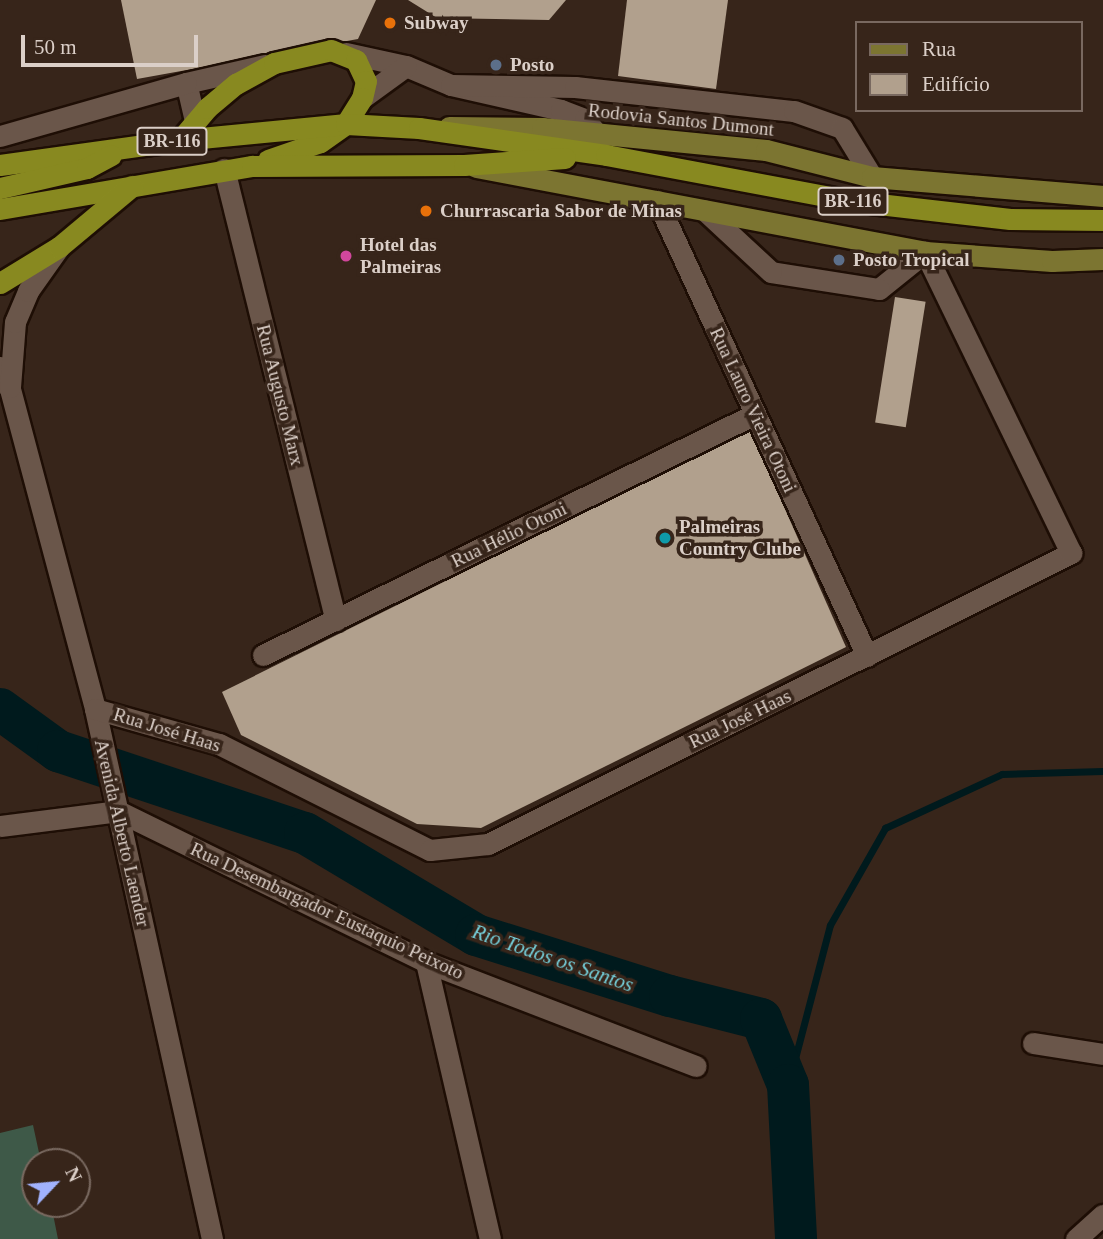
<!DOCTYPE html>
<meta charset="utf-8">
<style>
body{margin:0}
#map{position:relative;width:1103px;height:1239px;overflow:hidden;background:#37251a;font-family:"Times New Roman",serif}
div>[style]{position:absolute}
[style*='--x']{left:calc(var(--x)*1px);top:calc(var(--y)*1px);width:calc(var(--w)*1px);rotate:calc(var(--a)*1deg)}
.green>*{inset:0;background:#3e5948}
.stream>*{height:7px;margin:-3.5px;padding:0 3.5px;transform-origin:3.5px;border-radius:3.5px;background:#001a1d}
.river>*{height:42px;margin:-21px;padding:0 21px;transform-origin:21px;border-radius:21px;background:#001a1d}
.building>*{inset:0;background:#b1a08d;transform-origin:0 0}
.roads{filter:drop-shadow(2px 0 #1e0e05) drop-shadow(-2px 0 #1e0e05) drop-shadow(0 2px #1e0e05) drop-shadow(0 -2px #1e0e05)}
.minor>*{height:21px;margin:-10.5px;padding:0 10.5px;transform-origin:10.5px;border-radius:10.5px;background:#6a564a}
.major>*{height:21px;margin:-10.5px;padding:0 10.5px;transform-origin:10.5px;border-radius:10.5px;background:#7c7531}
.highway>*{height:21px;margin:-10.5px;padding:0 10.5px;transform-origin:10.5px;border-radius:10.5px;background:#888920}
.dots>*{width:19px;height:19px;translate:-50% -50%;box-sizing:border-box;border:4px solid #37251a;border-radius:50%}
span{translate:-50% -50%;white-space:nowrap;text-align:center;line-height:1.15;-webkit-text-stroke:7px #37251a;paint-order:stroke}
.shield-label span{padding:2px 5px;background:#37251a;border:2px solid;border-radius:5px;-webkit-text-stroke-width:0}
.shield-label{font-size:18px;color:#dbcfc8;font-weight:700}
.poi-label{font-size:19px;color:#dbcfc8;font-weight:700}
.left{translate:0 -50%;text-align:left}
.street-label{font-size:19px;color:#dbcfc8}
.water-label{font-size:21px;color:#75cfda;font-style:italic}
.legend{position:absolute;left:855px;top:21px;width:228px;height:91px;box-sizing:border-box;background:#37251a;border:2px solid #796960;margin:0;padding:9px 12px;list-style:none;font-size:21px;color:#dbcfc8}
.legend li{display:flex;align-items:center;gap:14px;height:35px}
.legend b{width:35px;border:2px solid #796960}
.north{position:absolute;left:21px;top:1148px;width:70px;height:70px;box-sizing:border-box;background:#37251a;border:2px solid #796960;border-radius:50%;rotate:64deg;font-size:19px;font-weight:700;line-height:28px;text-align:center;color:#dbcfc8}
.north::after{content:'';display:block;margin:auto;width:24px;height:32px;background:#a1b2fd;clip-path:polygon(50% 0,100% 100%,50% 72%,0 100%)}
.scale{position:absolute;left:21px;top:35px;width:177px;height:32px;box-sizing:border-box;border:4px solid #dbcfc8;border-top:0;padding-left:9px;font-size:21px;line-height:24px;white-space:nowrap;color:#dbcfc8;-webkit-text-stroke:5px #37251a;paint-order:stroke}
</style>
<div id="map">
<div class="green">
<i style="clip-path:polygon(33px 1125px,41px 1162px,35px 1162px,35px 1204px,51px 1204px,58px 1239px,0 1239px,0 1133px)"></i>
</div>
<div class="stream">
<i style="--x:788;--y:1085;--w:165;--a:-75.3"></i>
<i style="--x:830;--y:925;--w:112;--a:-60.4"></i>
<i style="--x:885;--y:828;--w:129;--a:-24.8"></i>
<i style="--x:1002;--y:774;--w:101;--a:-1.7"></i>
</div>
<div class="river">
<i style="--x:0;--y:709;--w:72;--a:35.9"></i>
<i style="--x:58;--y:751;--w:260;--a:18.4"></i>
<i style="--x:305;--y:833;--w:199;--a:30.8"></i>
<i style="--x:476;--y:935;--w:203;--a:17.5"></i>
<i style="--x:670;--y:996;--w:94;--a:14.2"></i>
<i style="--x:761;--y:1019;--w:71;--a:67.8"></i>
<i style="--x:788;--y:1085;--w:154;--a:87"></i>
</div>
<div class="building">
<i style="clip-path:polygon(121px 0,376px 0,358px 39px,137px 79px)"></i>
<i style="clip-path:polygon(408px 0,566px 0,549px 20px,437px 18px)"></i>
<i style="clip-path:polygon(627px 0,728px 0,716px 89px,618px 76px)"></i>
<i style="left:895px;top:297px;width:31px;height:127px;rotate:9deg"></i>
<i style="clip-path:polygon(750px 430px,846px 647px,481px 828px,417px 824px,241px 735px,222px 692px)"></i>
</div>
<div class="roads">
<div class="minor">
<i style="--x:346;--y:53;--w:61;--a:12.2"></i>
<i style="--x:406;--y:66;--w:49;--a:22.9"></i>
<i style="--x:451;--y:85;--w:113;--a:12.8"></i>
<i style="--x:561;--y:110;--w:26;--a:21"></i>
<i style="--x:585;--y:119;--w:19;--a:51"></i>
<i style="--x:451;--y:85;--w:124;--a:0.9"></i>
<i style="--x:575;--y:87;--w:220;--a:6.3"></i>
<i style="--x:794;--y:111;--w:51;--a:19.5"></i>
<i style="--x:842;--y:128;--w:57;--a:58.5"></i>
<i style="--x:362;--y:98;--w:54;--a:-36"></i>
<i style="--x:195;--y:121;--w:39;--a:-103"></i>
<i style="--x:186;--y:83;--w:81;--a:-12.8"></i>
<i style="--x:0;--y:136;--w:193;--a:-15.9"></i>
<i style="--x:224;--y:169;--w:465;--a:76.1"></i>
<i style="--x:657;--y:201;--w:501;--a:65.22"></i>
<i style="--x:0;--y:367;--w:24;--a:66"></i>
<i style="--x:10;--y:389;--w:331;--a:75.1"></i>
<i style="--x:95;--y:709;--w:543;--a:77.55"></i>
<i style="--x:10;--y:387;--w:65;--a:-85.6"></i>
<i style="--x:15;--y:322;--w:34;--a:-67"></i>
<i style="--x:28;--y:291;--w:54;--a:-54.8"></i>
<i style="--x:263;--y:655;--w:548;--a:-26.1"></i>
<i style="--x:95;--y:709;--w:129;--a:15.8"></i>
<i style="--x:219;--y:744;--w:236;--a:26.7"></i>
<i style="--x:430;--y:850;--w:58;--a:-5.9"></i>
<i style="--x:488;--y:844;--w:652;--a:-26.53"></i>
<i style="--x:1071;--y:553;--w:335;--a:-115.9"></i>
<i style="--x:925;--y:252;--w:59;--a:141.2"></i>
<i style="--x:879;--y:289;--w:109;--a:-171.1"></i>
<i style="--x:771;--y:272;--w:91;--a:-137.2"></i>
<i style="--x:118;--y:811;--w:343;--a:26.1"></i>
<i style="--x:426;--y:962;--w:289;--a:21.1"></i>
<i style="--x:0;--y:826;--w:119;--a:-7.2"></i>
<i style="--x:426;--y:962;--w:284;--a:77"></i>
<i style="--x:1033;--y:1043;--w:71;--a:8.9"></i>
<i style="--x:1076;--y:1239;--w:36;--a:-42"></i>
</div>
<div class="major">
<i style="--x:449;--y:127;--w:93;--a:0.6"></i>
<i style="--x:542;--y:128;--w:225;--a:5.6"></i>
<i style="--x:766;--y:150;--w:109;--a:14.3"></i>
<i style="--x:872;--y:177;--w:232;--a:4.7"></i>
<i style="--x:476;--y:167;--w:457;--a:10.7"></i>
<i style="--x:925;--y:252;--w:127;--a:4.1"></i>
<i style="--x:1052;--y:261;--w:51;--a:-2.2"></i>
</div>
<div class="highway">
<i style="--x:180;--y:140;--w:42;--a:-49.8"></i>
<i style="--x:207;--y:108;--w:38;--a:-40"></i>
<i style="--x:236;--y:84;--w:43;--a:-28.9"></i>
<i style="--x:274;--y:63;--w:58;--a:-12.8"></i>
<i style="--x:331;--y:50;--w:27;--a:22"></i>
<i style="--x:356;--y:60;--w:23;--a:65"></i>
<i style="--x:366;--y:81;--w:17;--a:103"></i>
<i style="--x:362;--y:98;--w:31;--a:122"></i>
<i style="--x:346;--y:124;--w:32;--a:145"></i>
<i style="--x:320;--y:142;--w:55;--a:160.9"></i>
<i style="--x:0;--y:165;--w:182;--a:-7.9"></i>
<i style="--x:180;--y:140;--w:167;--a:-5.5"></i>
<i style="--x:346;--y:124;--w:73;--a:3.1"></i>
<i style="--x:419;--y:128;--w:189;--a:8.2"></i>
<i style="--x:606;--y:155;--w:250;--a:10.6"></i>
<i style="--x:852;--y:201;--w:159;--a:6.5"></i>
<i style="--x:1010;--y:219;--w:93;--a:0.6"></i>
<i style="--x:0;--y:188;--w:89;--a:-12.9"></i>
<i style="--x:87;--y:168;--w:27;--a:-28"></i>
<i style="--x:0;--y:209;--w:256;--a:-9.7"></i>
<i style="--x:252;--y:166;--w:212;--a:-0.3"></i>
<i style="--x:464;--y:165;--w:101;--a:-4"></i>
<i style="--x:0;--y:283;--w:69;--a:-31.4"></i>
<i style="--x:59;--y:247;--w:95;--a:-39.9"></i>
</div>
</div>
<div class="dots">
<i style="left:390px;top:23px;background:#e8710a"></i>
<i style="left:496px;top:65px;background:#5c6f8a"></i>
<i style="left:426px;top:211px;background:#e8710a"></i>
<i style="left:346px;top:256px;background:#d1479c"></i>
<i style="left:839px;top:260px;background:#5c6f8a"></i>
<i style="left:665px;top:538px;background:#0f9aa8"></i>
</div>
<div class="shield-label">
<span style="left:172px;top:141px">BR-116</span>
<span style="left:853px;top:201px">BR-116</span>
</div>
<div class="poi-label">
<span class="left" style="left:404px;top:23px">Subway</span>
<span class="left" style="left:510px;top:65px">Posto</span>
<span class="left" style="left:440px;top:211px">Churrascaria Sabor de Minas</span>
<span class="left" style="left:360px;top:256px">Hotel das<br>Palmeiras</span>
<span class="left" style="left:853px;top:260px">Posto Tropical</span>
<span class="left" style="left:679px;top:538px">Palmeiras<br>Country Clube</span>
</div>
<div class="street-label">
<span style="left:681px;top:120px;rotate:6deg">Rodovia Santos Dumont</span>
<span style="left:280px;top:395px;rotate:76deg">Rua Augusto Marx</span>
<span style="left:753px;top:410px;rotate:65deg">Rua Lauro Vieira Otoni</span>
<span style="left:509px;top:535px;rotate:-26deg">Rua Hélio Otoni</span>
<span style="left:740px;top:719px;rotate:-26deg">Rua José Haas</span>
<span style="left:167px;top:730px;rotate:17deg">Rua José Haas</span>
<span style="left:122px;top:833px;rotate:77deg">Avenida Alberto Laender</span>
<span style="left:327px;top:911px;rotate:25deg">Rua Desembargador Eustaquio Peixoto</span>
</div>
<div class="water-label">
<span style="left:553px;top:958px;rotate:19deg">Rio Todos os Santos</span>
</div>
<ul class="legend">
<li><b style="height:9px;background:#7c7531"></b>Rua</li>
<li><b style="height:19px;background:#b1a08d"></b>Edifício</li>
</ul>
<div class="north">N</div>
<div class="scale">50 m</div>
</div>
